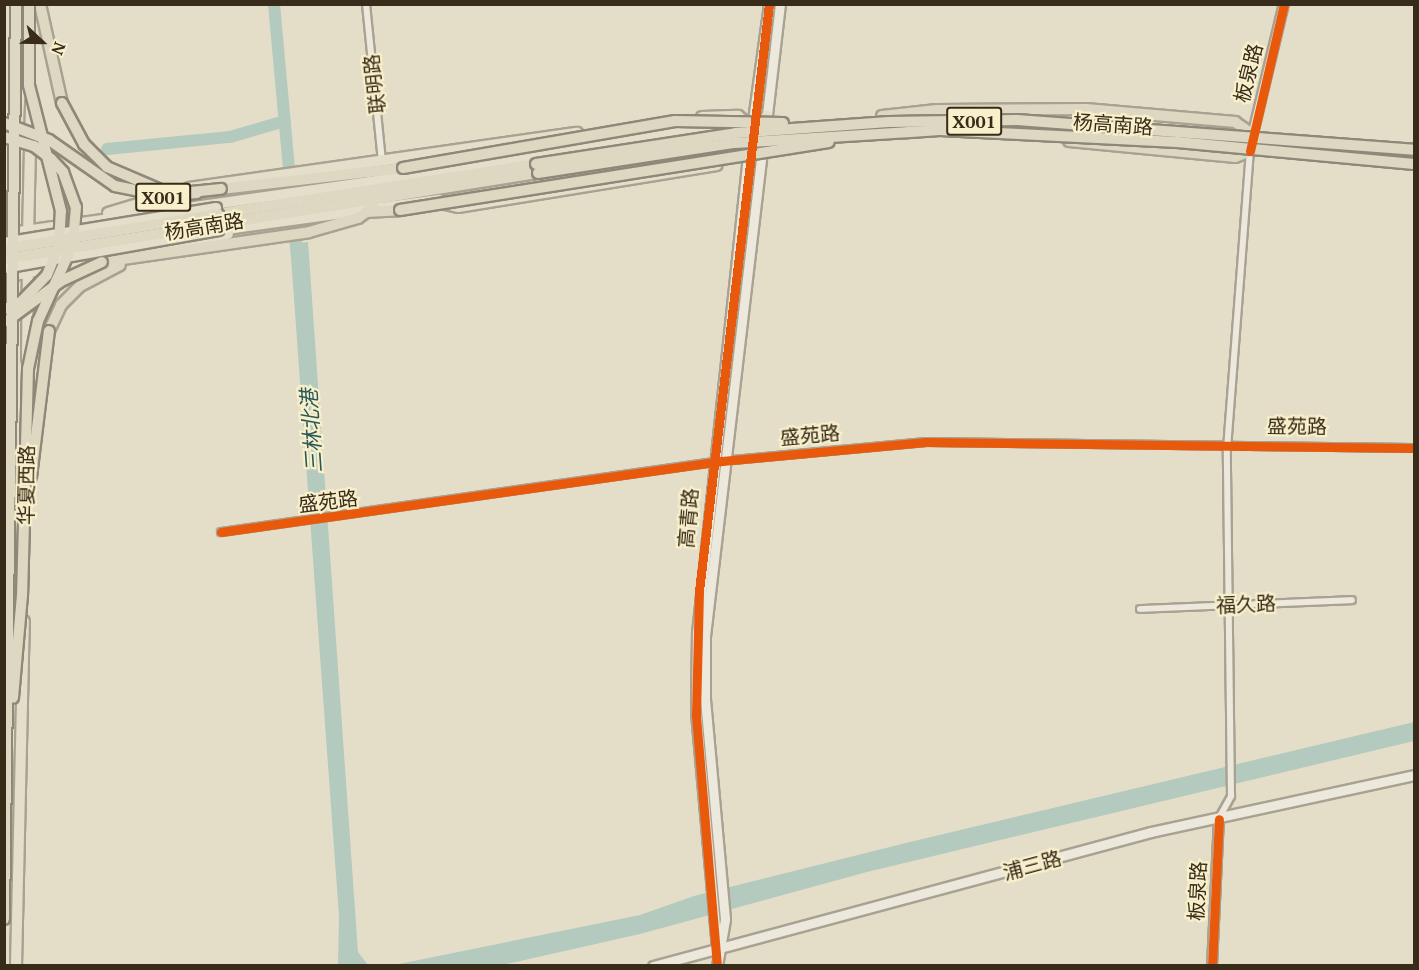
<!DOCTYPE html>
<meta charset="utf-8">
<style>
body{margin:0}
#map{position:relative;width:1419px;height:970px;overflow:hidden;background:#e4dec8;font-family:"PT Serif","Noto Sans SC",serif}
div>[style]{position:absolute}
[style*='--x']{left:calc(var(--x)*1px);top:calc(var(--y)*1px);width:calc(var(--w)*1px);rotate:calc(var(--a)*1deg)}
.water>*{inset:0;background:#b4cabe}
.river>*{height:12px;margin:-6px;padding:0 6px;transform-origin:6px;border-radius:6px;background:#b4cabe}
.roads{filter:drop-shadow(2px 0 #a9a292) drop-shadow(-2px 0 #a9a292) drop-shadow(0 2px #a9a292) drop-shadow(0 -2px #a9a292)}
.minor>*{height:6px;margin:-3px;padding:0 3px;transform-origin:3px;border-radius:3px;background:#ece8db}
.tertiary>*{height:8px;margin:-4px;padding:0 4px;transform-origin:4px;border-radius:4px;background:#ece8db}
.secondary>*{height:9px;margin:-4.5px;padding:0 4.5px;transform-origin:4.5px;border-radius:4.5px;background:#ece8db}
.primary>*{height:10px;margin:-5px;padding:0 5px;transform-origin:5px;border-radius:5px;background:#e4dfcb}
.trunk>*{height:10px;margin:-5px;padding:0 5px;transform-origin:5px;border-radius:5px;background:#ded7c2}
.bridges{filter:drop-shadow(2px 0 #8e8879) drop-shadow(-2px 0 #8e8879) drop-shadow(0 2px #8e8879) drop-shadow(0 -2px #8e8879)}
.primary-bridge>*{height:10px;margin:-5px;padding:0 5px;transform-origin:5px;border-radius:5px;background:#e4dfcb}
.trunk-bridge>*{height:10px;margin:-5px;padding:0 5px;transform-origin:5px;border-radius:5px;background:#ded7c2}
.cycleway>*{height:9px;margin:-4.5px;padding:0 4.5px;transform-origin:4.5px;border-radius:4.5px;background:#e8590c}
span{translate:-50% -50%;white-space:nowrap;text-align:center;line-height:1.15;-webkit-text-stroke:4.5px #f8efcb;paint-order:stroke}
.shield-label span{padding:2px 4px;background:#f8efcb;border:2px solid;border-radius:4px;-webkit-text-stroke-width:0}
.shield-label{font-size:18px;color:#382b1a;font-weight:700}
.street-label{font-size:20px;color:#382b1a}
.water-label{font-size:21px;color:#285859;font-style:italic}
.frame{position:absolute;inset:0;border:6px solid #382b1a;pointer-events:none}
.north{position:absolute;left:12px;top:12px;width:60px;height:60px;-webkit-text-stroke:4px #f8efcb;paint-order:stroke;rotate:112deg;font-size:16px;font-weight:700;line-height:24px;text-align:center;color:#382b1a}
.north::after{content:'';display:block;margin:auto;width:21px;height:27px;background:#382b1a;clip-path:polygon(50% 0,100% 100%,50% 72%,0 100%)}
</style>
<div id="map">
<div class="water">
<i style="clip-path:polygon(308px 242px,358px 952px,368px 965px,338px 965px,339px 916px,290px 244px)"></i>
<i style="clip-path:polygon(1414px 722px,1414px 741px,867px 872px,640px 934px,502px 965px,389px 966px,640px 915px,694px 896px,910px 842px)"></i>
</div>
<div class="river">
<i style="--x:274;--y:4;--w:255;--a:84.8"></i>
<i style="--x:107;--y:149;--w:124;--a:-5.6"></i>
<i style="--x:230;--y:137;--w:57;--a:-16.2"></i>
</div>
<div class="roads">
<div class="minor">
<i style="--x:366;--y:4;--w:159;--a:84.2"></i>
<i style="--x:221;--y:532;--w:506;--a:-8.07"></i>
<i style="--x:722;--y:461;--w:205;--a:-5.3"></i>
<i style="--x:926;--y:442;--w:488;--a:0.7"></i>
<i style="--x:1140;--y:609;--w:212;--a:-2.4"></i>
<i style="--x:1219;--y:818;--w:25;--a:-61"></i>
<i style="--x:1231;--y:796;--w:347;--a:-90.7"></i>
<i style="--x:1227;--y:449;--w:299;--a:-85.6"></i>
</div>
<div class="tertiary">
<i style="--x:1252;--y:137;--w:137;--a:-76.5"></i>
<i style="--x:1212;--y:966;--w:147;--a:-87.3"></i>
</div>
<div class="secondary">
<i style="--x:766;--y:123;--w:120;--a:-83.3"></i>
<i style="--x:752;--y:127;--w:124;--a:-82.1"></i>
<i style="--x:717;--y:948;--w:235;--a:-95.1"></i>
<i style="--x:696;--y:714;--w:81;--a:-89.3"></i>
<i style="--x:697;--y:633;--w:486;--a:-83.9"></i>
<i style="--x:653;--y:966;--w:516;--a:-15.06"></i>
<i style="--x:1151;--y:832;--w:269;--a:-12.2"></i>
<i style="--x:717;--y:966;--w:48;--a:-80.3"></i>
<i style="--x:725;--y:919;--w:222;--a:-95.2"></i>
<i style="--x:705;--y:698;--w:62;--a:-90"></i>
<i style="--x:705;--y:636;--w:491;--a:-83.3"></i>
</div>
<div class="primary">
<i style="--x:702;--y:117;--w:36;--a:-2"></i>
<i style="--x:738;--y:116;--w:14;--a:39"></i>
<i style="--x:1262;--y:144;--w:53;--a:0"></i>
<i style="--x:578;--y:177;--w:173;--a:-9.6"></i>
<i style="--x:749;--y:148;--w:37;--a:-61"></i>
<i style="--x:189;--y:188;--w:392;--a:-8.1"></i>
<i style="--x:445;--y:204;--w:13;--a:13"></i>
<i style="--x:458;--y:207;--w:262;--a:-9.2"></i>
<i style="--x:108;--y:213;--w:63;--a:-16.7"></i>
<i style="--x:219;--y:230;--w:222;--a:-7.8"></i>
<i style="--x:4;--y:234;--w:370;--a:-8.1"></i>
<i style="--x:370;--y:182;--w:307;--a:-9.4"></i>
<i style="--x:673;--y:132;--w:71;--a:-3.2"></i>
<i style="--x:28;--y:236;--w:134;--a:-88.7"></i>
<i style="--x:4;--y:277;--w:228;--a:-10.9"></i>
<i style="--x:27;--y:359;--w:104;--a:-89.4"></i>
<i style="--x:16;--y:966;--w:345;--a:-88.7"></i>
</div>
<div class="trunk">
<i style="--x:40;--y:4;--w:101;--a:77.5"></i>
<i style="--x:882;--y:116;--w:55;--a:-6.2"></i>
<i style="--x:937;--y:110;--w:149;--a:-0.4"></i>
<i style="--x:1086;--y:109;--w:150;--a:5"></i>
<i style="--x:1235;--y:122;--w:21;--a:35"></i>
<i style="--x:1069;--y:141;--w:167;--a:5.5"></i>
<i style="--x:1235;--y:157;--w:16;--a:-22"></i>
<i style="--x:221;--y:189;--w:183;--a:-6.6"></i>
<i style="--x:366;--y:212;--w:34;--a:-3"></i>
<i style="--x:218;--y:214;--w:322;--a:-8.9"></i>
<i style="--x:219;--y:224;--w:323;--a:-9.1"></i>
<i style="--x:102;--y:262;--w:209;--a:-8.2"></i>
<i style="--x:309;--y:232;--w:51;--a:-15.9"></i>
<i style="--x:358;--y:218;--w:19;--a:-36"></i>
<i style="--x:49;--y:331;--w:29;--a:-65"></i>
<i style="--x:61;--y:305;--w:27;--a:-45"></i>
<i style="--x:80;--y:286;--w:45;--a:-27.7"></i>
</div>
</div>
<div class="bridges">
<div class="primary-bridge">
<i style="--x:4;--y:243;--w:215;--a:-9.4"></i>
<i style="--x:4;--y:268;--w:218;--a:-10"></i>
</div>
<div class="trunk-bridge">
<i style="--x:62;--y:103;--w:47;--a:61.8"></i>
<i style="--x:84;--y:144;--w:33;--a:45"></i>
<i style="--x:107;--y:167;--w:56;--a:23.3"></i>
<i style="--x:4;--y:123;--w:48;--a:20.7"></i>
<i style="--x:49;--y:140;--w:80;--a:34.9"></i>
<i style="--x:115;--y:186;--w:50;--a:11.5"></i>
<i style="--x:164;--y:196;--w:33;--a:-5"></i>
<i style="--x:4;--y:137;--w:31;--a:17"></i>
<i style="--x:34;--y:146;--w:21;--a:37"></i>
<i style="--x:51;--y:159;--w:18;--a:47"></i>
<i style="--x:63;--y:172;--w:37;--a:70"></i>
<i style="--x:76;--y:207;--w:37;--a:95"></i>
<i style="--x:73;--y:244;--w:85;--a:114.4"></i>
<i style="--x:38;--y:321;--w:49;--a:101.8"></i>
<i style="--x:28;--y:369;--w:226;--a:91.5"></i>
<i style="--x:22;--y:595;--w:103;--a:95"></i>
<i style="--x:536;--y:164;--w:202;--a:-8.8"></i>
<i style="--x:736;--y:133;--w:153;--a:-4.1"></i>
<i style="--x:889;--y:122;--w:128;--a:-0.9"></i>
<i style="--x:1017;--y:120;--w:398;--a:4.3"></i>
<i style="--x:403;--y:168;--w:276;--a:-9.8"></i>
<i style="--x:675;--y:121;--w:108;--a:1.1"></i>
<i style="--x:538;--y:173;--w:199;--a:-8.7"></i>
<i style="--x:735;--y:143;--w:205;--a:-3.6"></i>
<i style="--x:940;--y:130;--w:237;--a:2.9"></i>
<i style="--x:1177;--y:142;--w:238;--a:5.3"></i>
<i style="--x:191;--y:192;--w:30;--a:-6"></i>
<i style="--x:400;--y:210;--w:434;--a:-9"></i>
<i style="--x:5;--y:249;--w:216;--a:-9.3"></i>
<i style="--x:5;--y:259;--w:217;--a:-9.3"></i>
<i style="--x:5;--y:309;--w:17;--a:-24"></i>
<i style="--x:21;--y:302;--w:37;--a:-46"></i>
<i style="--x:47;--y:275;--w:31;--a:-68"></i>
<i style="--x:59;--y:246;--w:35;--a:-87"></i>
<i style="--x:61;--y:211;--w:130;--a:-104.3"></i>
<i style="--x:29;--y:85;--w:81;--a:-90"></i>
<i style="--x:7;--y:321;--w:67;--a:-36.5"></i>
<i style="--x:61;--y:281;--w:45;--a:-24.9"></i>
<i style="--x:31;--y:477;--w:147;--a:-83"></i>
<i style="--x:4;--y:919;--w:915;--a:-89.25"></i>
</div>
</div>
<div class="cycleway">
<i style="--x:1250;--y:151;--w:151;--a:-77"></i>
<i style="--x:221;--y:532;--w:506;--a:-8.07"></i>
<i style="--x:722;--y:461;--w:205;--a:-5.3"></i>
<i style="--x:926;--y:442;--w:488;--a:0.7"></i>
<i style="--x:717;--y:966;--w:253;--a:-94.8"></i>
<i style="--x:696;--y:714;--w:123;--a:-88.6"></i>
<i style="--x:699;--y:591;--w:591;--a:-83.2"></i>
<i style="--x:1212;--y:966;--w:147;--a:-87.3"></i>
</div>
<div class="shield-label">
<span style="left:974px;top:121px">X001</span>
<span style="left:163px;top:197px">X001</span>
</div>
<div class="street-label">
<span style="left:1248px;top:73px;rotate:-76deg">板泉路</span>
<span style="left:374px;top:84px;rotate:-96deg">联明路</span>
<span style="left:1113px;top:124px;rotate:4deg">杨高南路</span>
<span style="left:204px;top:226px;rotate:-9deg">杨高南路</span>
<span style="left:1297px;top:426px;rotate:1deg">盛苑路</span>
<span style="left:810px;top:435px;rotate:-5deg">盛苑路</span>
<span style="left:26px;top:485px;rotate:-89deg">华夏西路</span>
<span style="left:328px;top:501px;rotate:-7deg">盛苑路</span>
<span style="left:688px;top:518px;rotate:-85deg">高青路</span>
<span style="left:1246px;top:604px;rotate:-2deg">福久路</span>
<span style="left:1032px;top:865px;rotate:-15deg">浦三路</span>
<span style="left:1197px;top:891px;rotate:-87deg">板泉路</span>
</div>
<div class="water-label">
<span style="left:311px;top:431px;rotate:-94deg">三林北港</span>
</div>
<div class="frame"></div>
<div class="north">N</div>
</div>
